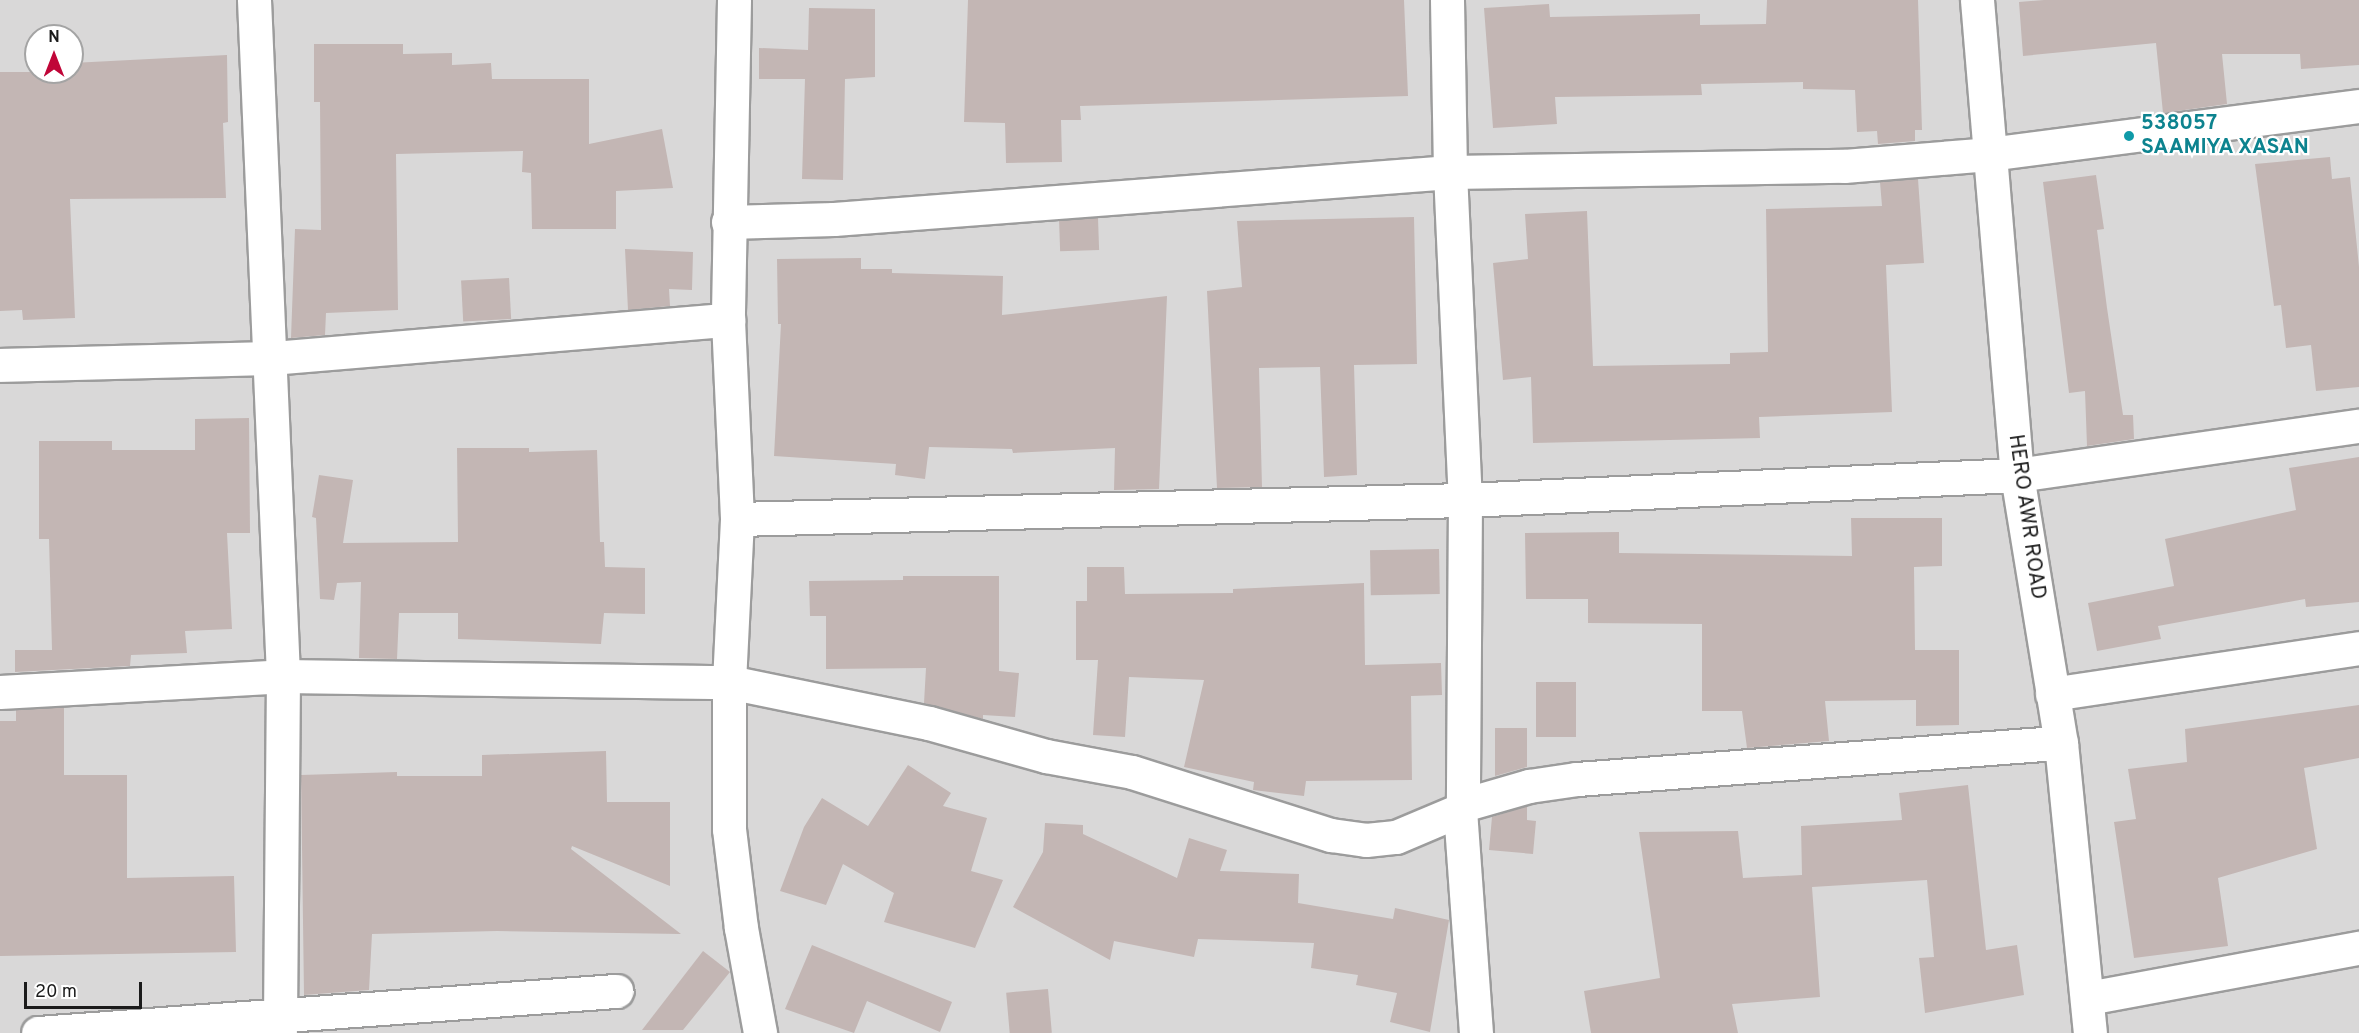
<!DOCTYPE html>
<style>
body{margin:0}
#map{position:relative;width:2359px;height:1033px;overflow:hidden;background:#ece5e0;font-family:Overpass,sans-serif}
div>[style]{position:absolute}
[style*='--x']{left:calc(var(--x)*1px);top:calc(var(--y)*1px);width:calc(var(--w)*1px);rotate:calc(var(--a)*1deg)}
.residential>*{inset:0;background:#d9d8d8}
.building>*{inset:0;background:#c3b6b4;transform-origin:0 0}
.roads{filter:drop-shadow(2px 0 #9c9c9c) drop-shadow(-2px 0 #9c9c9c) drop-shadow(0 2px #9c9c9c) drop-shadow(0 -2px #9c9c9c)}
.minor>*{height:33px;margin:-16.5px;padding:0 16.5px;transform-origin:16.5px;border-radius:16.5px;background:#fff}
.dots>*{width:16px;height:16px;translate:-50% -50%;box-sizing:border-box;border:3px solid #fff;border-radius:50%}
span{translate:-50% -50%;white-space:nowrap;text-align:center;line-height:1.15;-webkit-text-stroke:4.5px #fff;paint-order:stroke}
.culture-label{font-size:21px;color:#0d838f;font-weight:700}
.left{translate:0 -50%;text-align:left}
.street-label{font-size:21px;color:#1b1b1b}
.north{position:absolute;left:24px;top:24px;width:60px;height:60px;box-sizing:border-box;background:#fff;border:2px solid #a4a4a4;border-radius:50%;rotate:0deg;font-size:16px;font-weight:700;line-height:24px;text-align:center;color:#1b1b1b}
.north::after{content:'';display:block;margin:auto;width:21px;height:27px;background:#c00538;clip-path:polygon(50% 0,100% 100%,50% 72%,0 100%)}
.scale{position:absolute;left:24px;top:982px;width:118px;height:27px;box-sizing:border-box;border:3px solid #1b1b1b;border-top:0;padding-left:8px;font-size:18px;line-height:21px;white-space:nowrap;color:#1b1b1b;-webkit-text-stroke:4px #fff;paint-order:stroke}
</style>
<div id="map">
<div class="residential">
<i style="clip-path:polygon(evenodd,0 0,2359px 0,2359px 1033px,0 1033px,0 0,36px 36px,72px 36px,72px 72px,36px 72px,36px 36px)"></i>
</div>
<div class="building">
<i style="clip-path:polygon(968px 0,1404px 0,1408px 96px,1080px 106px,1081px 120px,1061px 120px,1062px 162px,1006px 163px,1005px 123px,964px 122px)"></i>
<i style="clip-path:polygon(1767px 0,1918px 0,1922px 130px,1915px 130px,1915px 141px,1878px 144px,1877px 131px,1857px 132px,1855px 90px,1803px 89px,1803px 82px,1701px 84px,1702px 95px,1555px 97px,1557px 124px,1493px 128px,1484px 8px,1549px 4px,1550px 17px,1700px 14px,1700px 25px,1766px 24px)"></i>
<i style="clip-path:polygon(2044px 0,2359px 0,2359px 65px,2301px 69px,2300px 54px,2222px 54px,2227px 104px,2163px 113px,2156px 43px,2023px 56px,2019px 2px)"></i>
<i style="clip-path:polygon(809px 8px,875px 9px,875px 77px,845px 79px,843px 180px,802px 179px,805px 79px,759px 79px,759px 48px,808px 50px)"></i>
<i style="clip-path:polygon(314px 44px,403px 44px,403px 54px,452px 53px,452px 65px,491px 63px,492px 79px,589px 79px,589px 144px,662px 129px,673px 188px,616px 191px,616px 229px,532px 229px,531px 173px,522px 172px,523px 151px,396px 154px,398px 310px,326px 313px,325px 335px,291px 338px,295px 229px,321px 230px,320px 102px,314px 102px)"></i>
<i style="clip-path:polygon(227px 55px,228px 122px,223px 123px,226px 198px,70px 199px,75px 318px,23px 320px,22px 310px,0 311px,0 72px,72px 72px,72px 63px)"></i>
<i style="clip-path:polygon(2330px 157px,2332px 179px,2350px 177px,2359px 267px,2359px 387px,2316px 391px,2311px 345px,2286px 348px,2281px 305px,2274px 306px,2255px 164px)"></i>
<i style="clip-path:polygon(2096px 175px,2104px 229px,2097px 230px,2107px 308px,2123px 415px,2133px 415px,2134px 439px,2087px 446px,2085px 391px,2069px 393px,2043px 182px)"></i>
<i style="clip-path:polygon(1918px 179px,1924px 263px,1886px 265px,1892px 412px,1759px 417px,1760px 438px,1533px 443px,1531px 377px,1503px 380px,1493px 263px,1528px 259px,1525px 214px,1587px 211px,1593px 366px,1730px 364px,1730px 353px,1768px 352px,1766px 209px,1882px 206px,1880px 182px)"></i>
<i style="clip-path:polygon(1414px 217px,1417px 364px,1354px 365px,1357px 475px,1324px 477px,1320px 367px,1259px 368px,1262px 487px,1217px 488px,1207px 291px,1242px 287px,1237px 221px)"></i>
<i style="left:1098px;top:218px;width:32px;height:39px;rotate:88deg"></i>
<i style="clip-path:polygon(625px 249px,693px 252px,692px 290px,669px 289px,670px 306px,628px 310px)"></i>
<i style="clip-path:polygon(861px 258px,861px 269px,892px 269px,892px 273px,1003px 276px,1002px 315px,1167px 296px,1159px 489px,1114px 490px,1115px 448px,1013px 453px,1012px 449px,929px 447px,925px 479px,895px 475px,896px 464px,774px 456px,781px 324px,778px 324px,777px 259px)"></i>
<i style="left:509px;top:278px;width:41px;height:48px;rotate:87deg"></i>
<i style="clip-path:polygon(249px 418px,250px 533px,227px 533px,232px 629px,185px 631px,187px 653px,131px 655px,130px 666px,15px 672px,15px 650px,52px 650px,49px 539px,39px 539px,39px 441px,112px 441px,112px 450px,195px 450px,195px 419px)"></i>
<i style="clip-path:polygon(457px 448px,529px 448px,529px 452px,597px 450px,600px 542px,604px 542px,605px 567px,645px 568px,645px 614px,604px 613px,601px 644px,458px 639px,458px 613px,399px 613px,397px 659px,359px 658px,361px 582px,337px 583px,334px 600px,320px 599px,316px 518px,312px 517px,319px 475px,353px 480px,343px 543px,458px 542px)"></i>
<i style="clip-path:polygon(2359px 457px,2359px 602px,2306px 607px,2305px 599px,2158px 626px,2161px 639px,2097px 651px,2088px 603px,2174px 586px,2165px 539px,2296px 510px,2289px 468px)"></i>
<i style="clip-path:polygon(1851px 518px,1942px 518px,1942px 566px,1914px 567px,1915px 650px,1959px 650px,1959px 725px,1916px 726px,1916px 700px,1825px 701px,1829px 741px,1747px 748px,1742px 711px,1702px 711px,1702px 624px,1588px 623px,1588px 599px,1526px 599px,1525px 533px,1619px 532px,1619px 553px,1852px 556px)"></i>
<i style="left:1439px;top:549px;width:45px;height:69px;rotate:89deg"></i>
<i style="clip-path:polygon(1087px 567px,1124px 567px,1125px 594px,1233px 593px,1233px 589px,1364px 583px,1365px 665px,1441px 663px,1442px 695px,1411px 696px,1412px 780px,1306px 781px,1304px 796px,1253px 790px,1254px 782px,1184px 767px,1204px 680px,1129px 677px,1125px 737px,1093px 735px,1098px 660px,1076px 660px,1076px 601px,1087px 601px)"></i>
<i style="clip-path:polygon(903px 576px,999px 576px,999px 671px,1019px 673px,1015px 717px,983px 715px,983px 719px,924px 703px,926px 668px,826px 669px,826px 616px,810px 616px,809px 581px,903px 580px)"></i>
<i style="left:1536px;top:682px;width:40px;height:55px"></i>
<i style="clip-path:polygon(2359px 705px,2359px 758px,2304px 768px,2317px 849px,2218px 878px,2228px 946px,2134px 958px,2114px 822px,2136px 819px,2128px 769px,2187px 762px,2185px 729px)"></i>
<i style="clip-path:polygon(64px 707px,64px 775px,127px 775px,127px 878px,234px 876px,236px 952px,0 956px,0 721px,16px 721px,16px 710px)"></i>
<i style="clip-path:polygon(1495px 728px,1527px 728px,1527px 767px,1495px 776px)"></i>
<i style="clip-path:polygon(606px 751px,607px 802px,670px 802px,670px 886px,572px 846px,571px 849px,681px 934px,497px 931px,372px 934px,369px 990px,304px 995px,301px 775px,397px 772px,397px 776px,482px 776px,482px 755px)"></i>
<i style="clip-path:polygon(908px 765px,951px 793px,943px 806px,987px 818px,971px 871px,1003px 880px,975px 948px,884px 922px,894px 893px,843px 864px,826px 905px,780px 891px,804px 827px,822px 798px,868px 826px)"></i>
<i style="clip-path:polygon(1968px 785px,1986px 950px,2017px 945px,2024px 995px,1925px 1013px,1919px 958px,1934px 957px,1927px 880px,1812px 887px,1820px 997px,1732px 1004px,1738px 1033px,1591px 1033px,1584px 991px,1660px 978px,1639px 832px,1738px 831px,1743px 878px,1802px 875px,1801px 826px,1902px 820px,1899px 793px)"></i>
<i style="clip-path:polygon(1527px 806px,1527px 820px,1536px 821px,1533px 854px,1489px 850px,1492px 817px)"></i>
<i style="clip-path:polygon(1045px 823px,1083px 825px,1083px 834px,1177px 878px,1189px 838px,1227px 850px,1220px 871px,1299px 874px,1298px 903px,1393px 919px,1395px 908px,1449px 920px,1430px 1032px,1390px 1022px,1397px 993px,1356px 985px,1358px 975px,1311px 968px,1314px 943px,1198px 939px,1194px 957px,1114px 941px,1110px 960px,1013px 907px,1043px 852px)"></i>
<i style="clip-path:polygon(812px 945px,952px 1002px,940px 1032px,867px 1001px,854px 1033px,785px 1009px)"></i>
<i style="clip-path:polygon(703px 951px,730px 972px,683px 1030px,642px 1030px)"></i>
<i style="left:1048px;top:989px;width:44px;height:42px;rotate:85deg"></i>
</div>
<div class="roads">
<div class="minor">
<i style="--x:254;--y:0;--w:677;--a:87.54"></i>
<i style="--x:283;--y:676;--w:357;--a:90.5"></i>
<i style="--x:734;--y:0;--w:320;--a:91.1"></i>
<i style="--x:728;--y:320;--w:199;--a:87.4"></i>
<i style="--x:737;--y:519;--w:163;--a:92.8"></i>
<i style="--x:729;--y:682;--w:147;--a:90"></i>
<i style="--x:729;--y:829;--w:100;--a:83.1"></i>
<i style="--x:741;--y:928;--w:107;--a:79.7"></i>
<i style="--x:1447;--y:0;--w:172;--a:89"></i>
<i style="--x:1450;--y:172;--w:328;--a:87.4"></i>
<i style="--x:1465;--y:500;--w:305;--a:90.4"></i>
<i style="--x:1977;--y:0;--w:477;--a:85.2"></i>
<i style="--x:2017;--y:475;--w:272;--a:80.7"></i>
<i style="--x:2061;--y:743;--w:291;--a:84.3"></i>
<i style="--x:728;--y:222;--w:106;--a:-1.6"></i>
<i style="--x:834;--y:219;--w:618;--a:-4.36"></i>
<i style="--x:1450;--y:172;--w:394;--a:-0.9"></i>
<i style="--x:1844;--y:166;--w:145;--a:-4.7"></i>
<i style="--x:1989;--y:154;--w:373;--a:-7.4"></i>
<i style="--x:0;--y:365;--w:272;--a:-1.5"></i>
<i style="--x:272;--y:358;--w:458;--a:-4.8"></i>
<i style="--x:737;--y:519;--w:728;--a:-1.5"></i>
<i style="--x:1465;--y:500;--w:553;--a:-2.59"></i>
<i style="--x:2017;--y:475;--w:345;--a:-8.2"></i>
<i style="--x:0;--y:692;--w:283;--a:-3.2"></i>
<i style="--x:283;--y:676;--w:446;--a:0.8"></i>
<i style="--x:729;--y:682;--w:204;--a:11.6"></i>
<i style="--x:929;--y:723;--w:122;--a:15.8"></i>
<i style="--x:1046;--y:756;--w:87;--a:10.5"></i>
<i style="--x:1132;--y:772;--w:209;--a:17.6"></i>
<i style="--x:1331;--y:835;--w:35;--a:8"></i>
<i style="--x:1366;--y:840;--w:30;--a:-6"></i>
<i style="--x:1396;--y:837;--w:69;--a:-22.9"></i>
<i style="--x:1460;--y:810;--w:6;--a:-59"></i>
<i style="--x:1463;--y:805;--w:69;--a:-16.1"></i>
<i style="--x:1529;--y:786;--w:49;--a:-8.3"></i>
<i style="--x:1577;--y:779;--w:485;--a:-4.3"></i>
<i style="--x:2052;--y:694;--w:310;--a:-8.5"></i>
<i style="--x:1460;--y:810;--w:224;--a:85.9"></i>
<i style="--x:2088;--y:998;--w:276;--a:-10.5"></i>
<i style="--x:38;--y:1033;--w:580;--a:-4.16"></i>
</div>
</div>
<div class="dots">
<i style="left:2129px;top:136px;background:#0f9aa8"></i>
</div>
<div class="culture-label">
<span class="left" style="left:2141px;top:136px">538057<br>SAAMIYA XASAN</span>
</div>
<div class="street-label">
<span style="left:2026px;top:517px;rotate:82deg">HERO AWR ROAD</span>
</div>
<div class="north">N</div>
<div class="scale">20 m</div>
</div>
